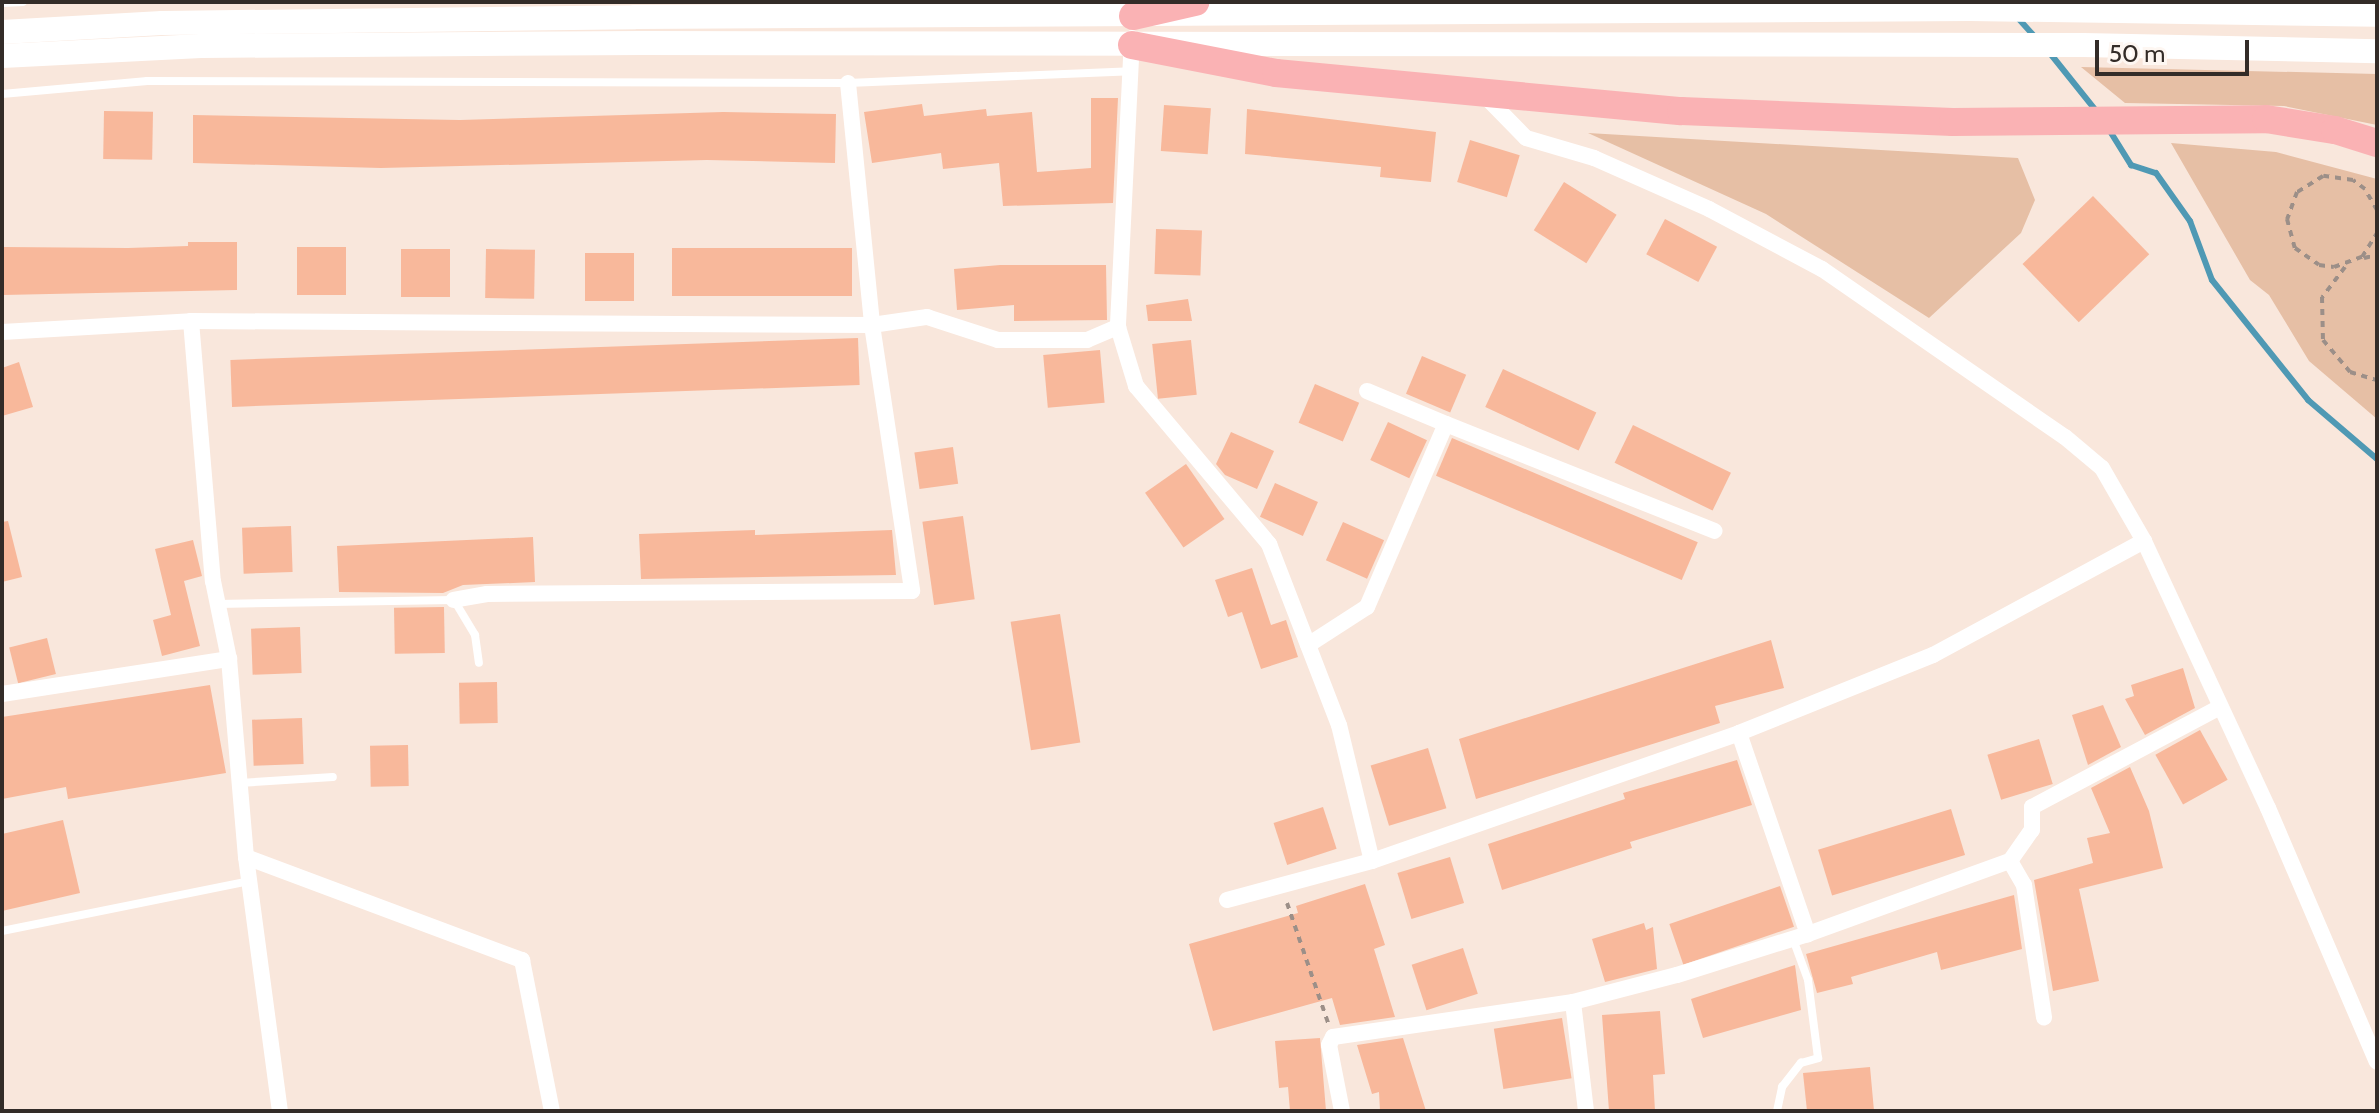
<!DOCTYPE html>
<style>
body{margin:0}
#map{position:relative;width:2379px;height:1113px;overflow:hidden;background:#f9e7dc;font-family:Cabin,sans-serif}
div>[style]{position:absolute}
[style*='--x']{left:calc(var(--x)*1px);top:calc(var(--y)*1px);width:calc(var(--w)*1px);rotate:calc(var(--a)*1deg)}
.green>*{inset:0;background:#e6bfa5}
.stream>*{height:6px;margin:-3px;padding:0 3px;transform-origin:3px;border-radius:3px;background:#4f99b4}
.building>*{inset:0;background:#f8b89b;transform-origin:0 0}
.path>*{height:4px;margin-top:-2px;transform-origin:0;background:repeating-linear-gradient(90deg,#9c8f88 0 6px,transparent 0 12px)}
.service>*{height:8px;margin:-4px;padding:0 4px;transform-origin:4px;border-radius:4px;background:#fff}
.minor>*{height:16px;margin:-8px;padding:0 8px;transform-origin:8px;border-radius:8px;background:#fff}
.secondary>*{height:24px;margin:-12px;padding:0 12px;transform-origin:12px;border-radius:12px;background:#fff}
.trunk>*{height:28px;margin:-14px;padding:0 14px;transform-origin:14px;border-radius:14px;background:#fab2b4}
span{translate:-50% -50%;white-space:nowrap;text-align:center;line-height:1.15;-webkit-text-stroke:6px #fef7f2;paint-order:stroke}
.frame{position:absolute;inset:0;border:4px solid #332c28;pointer-events:none}
.scale{position:absolute;left:2095px;top:40px;width:154px;height:36px;box-sizing:border-box;border:4px solid #332c28;border-top:0;padding-left:10px;font-size:24px;line-height:28px;white-space:nowrap;color:#332c28;-webkit-text-stroke:6px #fef7f2;paint-order:stroke}
</style>
<div id="map">
<div class="green">
<i style="clip-path:polygon(2081px 67px,2377px 74px,2377px 125px,2284px 106px,2125px 103px)"></i>
<i style="clip-path:polygon(1588px 133px,2018px 158px,2035px 200px,2021px 233px,1929px 318px,1766px 214px)"></i>
<i style="clip-path:polygon(2171px 143px,2276px 152px,2377px 179px,2377px 419px,2309px 361px,2269px 295px,2250px 280px)"></i>
</div>
<div class="stream">
<i style="--x:2017;--y:17;--w:28;--a:48"></i>
<i style="--x:2049;--y:52;--w:77;--a:51.3"></i>
<i style="--x:2108;--y:128;--w:44;--a:58.1"></i>
<i style="--x:2131;--y:165;--w:26;--a:18"></i>
<i style="--x:2156;--y:173;--w:59;--a:54.7"></i>
<i style="--x:2190;--y:221;--w:63;--a:69.6"></i>
<i style="--x:2212;--y:280;--w:154;--a:51.3"></i>
<i style="--x:2308;--y:400;--w:91;--a:40.5"></i>
</div>
<div class="building">
<i style="clip-path:polygon(1091px 98px,1118px 98px,1113px 203px,1003px 206px,999px 163px,943px 169px,941px 153px,872px 163px,864px 112px,922px 104px,924px 116px,986px 109px,987px 116px,1032px 112px,1037px 172px,1091px 168px)"></i>
<i style="left:1164px;top:105px;width:47px;height:46px;rotate:4deg"></i>
<i style="clip-path:polygon(1247px 109px,1436px 132px,1431px 182px,1380px 177px,1381px 167px,1245px 154px)"></i>
<i style="left:104px;top:111px;width:49px;height:48px;rotate:1deg"></i>
<i style="clip-path:polygon(723px 112px,836px 114px,835px 163px,707px 160px,381px 168px,193px 163px,193px 115px,460px 120px)"></i>
<i style="left:1470px;top:140px;width:52px;height:44px;rotate:17deg"></i>
<i style="left:1564px;top:182px;width:62px;height:57px;rotate:32deg"></i>
<i style="left:2093px;top:196px;width:81px;height:98px;rotate:46deg"></i>
<i style="left:1665px;top:219px;width:59px;height:40px;rotate:28deg"></i>
<i style="left:1156px;top:229px;width:46px;height:45px;rotate:2deg"></i>
<i style="clip-path:polygon(188px 242px,237px 242px,237px 290px,3px 295px,4px 247px,128px 248px,188px 246px)"></i>
<i style="left:297px;top:247px;width:49px;height:48px"></i>
<i style="left:852px;top:248px;width:48px;height:180px;rotate:90deg"></i>
<i style="left:401px;top:249px;width:49px;height:48px"></i>
<i style="left:486px;top:249px;width:49px;height:49px;rotate:1deg"></i>
<i style="left:585px;top:253px;width:49px;height:48px"></i>
<i style="clip-path:polygon(1000px 265px,1106px 265px,1107px 320px,1014px 321px,1014px 305px,957px 310px,954px 269px)"></i>
<i style="clip-path:polygon(1188px 299px,1192px 321px,1148px 321px,1146px 305px)"></i>
<i style="left:858px;top:338px;width:47px;height:628px;rotate:88deg"></i>
<i style="left:1191px;top:340px;width:55px;height:39px;rotate:84deg"></i>
<i style="left:1100px;top:350px;width:53px;height:57px;rotate:85deg"></i>
<i style="left:1422px;top:356px;width:48px;height:41px;rotate:23deg"></i>
<i style="clip-path:polygon(19px 362px,33px 407px,2px 416px,2px 368px)"></i>
<i style="left:1503px;top:369px;width:103px;height:42px;rotate:25deg"></i>
<i style="left:1315px;top:384px;width:48px;height:42px;rotate:23deg"></i>
<i style="left:1388px;top:422px;width:43px;height:42px;rotate:25deg"></i>
<i style="left:1633px;top:425px;width:109px;height:42px;rotate:26deg"></i>
<i style="clip-path:polygon(1231px 432px,1274px 451px,1257px 489px,1225px 475px,1216px 464px)"></i>
<i style="left:1452px;top:438px;width:267px;height:41px;rotate:23deg"></i>
<i style="left:953px;top:447px;width:37px;height:39px;rotate:82deg"></i>
<i style="left:1186px;top:464px;width:67px;height:50px;rotate:55deg"></i>
<i style="left:1275px;top:483px;width:47px;height:37px;rotate:24deg"></i>
<i style="left:963px;top:516px;width:84px;height:41px;rotate:82deg"></i>
<i style="clip-path:polygon(8px 521px,22px 577px,2px 582px,2px 522px)"></i>
<i style="left:1343px;top:522px;width:45px;height:42px;rotate:24deg"></i>
<i style="left:291px;top:526px;width:46px;height:49px;rotate:88deg"></i>
<i style="clip-path:polygon(755px 530px,755px 535px,892px 530px,896px 575px,641px 579px,639px 534px)"></i>
<i style="clip-path:polygon(533px 537px,535px 582px,463px 585px,443px 593px,339px 592px,337px 546px)"></i>
<i style="clip-path:polygon(193px 540px,202px 576px,184px 581px,200px 646px,162px 656px,153px 620px,171px 615px,155px 549px)"></i>
<i style="clip-path:polygon(1252px 568px,1271px 625px,1286px 620px,1298px 657px,1261px 669px,1242px 612px,1228px 617px,1215px 580px)"></i>
<i style="left:444px;top:607px;width:46px;height:50px;rotate:89deg"></i>
<i style="left:1060px;top:614px;width:130px;height:50px;rotate:81deg"></i>
<i style="left:300px;top:627px;width:46px;height:49px;rotate:88deg"></i>
<i style="left:47px;top:638px;width:37px;height:39px;rotate:76deg"></i>
<i style="clip-path:polygon(1771px 640px,1784px 688px,1715px 706px,1720px 723px,1476px 799px,1459px 739px)"></i>
<i style="clip-path:polygon(2183px 668px,2195px 708px,2145px 735px,2125px 699px,2134px 696px,2131px 685px)"></i>
<i style="left:497px;top:682px;width:41px;height:38px;rotate:89deg"></i>
<i style="clip-path:polygon(210px 685px,226px 773px,68px 799px,66px 787px,2px 799px,2px 717px)"></i>
<i style="clip-path:polygon(2103px 705px,2121px 747px,2088px 765px,2072px 715px)"></i>
<i style="left:302px;top:718px;width:46px;height:50px;rotate:88deg"></i>
<i style="left:2200px;top:730px;width:57px;height:51px;rotate:61deg"></i>
<i style="left:2039px;top:739px;width:47px;height:54px;rotate:73deg"></i>
<i style="left:408px;top:745px;width:41px;height:38px;rotate:89deg"></i>
<i style="left:1428px;top:748px;width:63px;height:60px;rotate:73deg"></i>
<i style="clip-path:polygon(1737px 760px,1752px 805px,1630px 842px,1632px 848px,1502px 890px,1488px 844px,1625px 799px,1623px 793px)"></i>
<i style="clip-path:polygon(2130px 767px,2149px 811px,2163px 868px,2079px 889px,2099px 981px,2053px 991px,2034px 880px,2093px 863px,2087px 838px,2110px 833px,2091px 788px)"></i>
<i style="left:1323px;top:807px;width:44px;height:52px;rotate:72deg"></i>
<i style="left:1951px;top:809px;width:48px;height:139px;rotate:73deg"></i>
<i style="clip-path:polygon(63px 820px,80px 893px,2px 911px,2px 834px)"></i>
<i style="left:1450px;top:857px;width:48px;height:55px;rotate:73deg"></i>
<i style="clip-path:polygon(1365px 884px,1385px 945px,1374px 949px,1395px 1017px,1340px 1025px,1332px 998px,1213px 1031px,1189px 944px,1298px 913px,1296px 906px)"></i>
<i style="left:1780px;top:886px;width:43px;height:117px;rotate:71deg"></i>
<i style="clip-path:polygon(2014px 895px,2022px 949px,1941px 970px,1937px 952px,1851px 977px,1853px 984px,1817px 993px,1806px 954px)"></i>
<i style="clip-path:polygon(1644px 923px,1646px 930px,1653px 927px,1657px 969px,1605px 982px,1592px 939px)"></i>
<i style="left:1463px;top:948px;width:48px;height:54px;rotate:72deg"></i>
<i style="clip-path:polygon(1795px 965px,1801px 1010px,1703px 1038px,1691px 999px)"></i>
<i style="clip-path:polygon(1660px 1011px,1665px 1074px,1653px 1075px,1655px 1111px,1609px 1111px,1602px 1015px)"></i>
<i style="left:1562px;top:1018px;width:61px;height:69px;rotate:81deg"></i>
<i style="clip-path:polygon(1320px 1038px,1326px 1111px,1290px 1111px,1288px 1087px,1279px 1088px,1275px 1041px)"></i>
<i style="clip-path:polygon(1403px 1038px,1426px 1111px,1380px 1111px,1379px 1092px,1372px 1094px,1357px 1045px)"></i>
<i style="clip-path:polygon(1870px 1067px,1874px 1111px,1807px 1111px,1803px 1073px)"></i>
</div>
<div class="path">
<i style="--x:2377;--y:210;--w:24;--a:-120"></i>
<i style="--x:2365;--y:189;--w:15;--a:-143"></i>
<i style="--x:2353;--y:180;--w:30;--a:-172"></i>
<i style="--x:2323;--y:176;--w:31;--a:148"></i>
<i style="--x:2297;--y:192;--w:29;--a:110"></i>
<i style="--x:2287;--y:219;--w:30;--a:75"></i>
<i style="--x:2295;--y:248;--w:29;--a:35"></i>
<i style="--x:2319;--y:265;--w:15;--a:8"></i>
<i style="--x:2334;--y:267;--w:30;--a:-20"></i>
<i style="--x:2362;--y:257;--w:28;--a:-58"></i>
<i style="--x:2364;--y:258;--w:13;--a:-13"></i>
<i style="--x:2345;--y:267;--w:38;--a:127"></i>
<i style="--x:2322;--y:297;--w:43;--a:88.7"></i>
<i style="--x:2323;--y:340;--w:42;--a:49.8"></i>
<i style="--x:2350;--y:372;--w:28;--a:17"></i>
<i style="--x:1287;--y:903;--w:127;--a:71.1"></i>
</div>
<div class="service">
<i style="--x:2;--y:3;--w:21;--a:-3"></i>
<i style="--x:2;--y:94;--w:146;--a:-5.1"></i>
<i style="--x:147;--y:81;--w:701;--a:0.16"></i>
<i style="--x:848;--y:83;--w:283;--a:-2.4"></i>
<i style="--x:218;--y:604;--w:236;--a:-1"></i>
<i style="--x:454;--y:600;--w:41;--a:59"></i>
<i style="--x:475;--y:635;--w:28;--a:82"></i>
<i style="--x:240;--y:783;--w:93;--a:-3.7"></i>
<i style="--x:2;--y:931;--w:252;--a:-11.4"></i>
<i style="--x:1777;--y:1111;--w:25;--a:-78"></i>
<i style="--x:1782;--y:1087;--w:31;--a:-52"></i>
<i style="--x:1801;--y:1063;--w:18;--a:-16"></i>
<i style="--x:1818;--y:1058;--w:79;--a:-97.3"></i>
<i style="--x:1808;--y:980;--w:44;--a:-110.1"></i>
</div>
<div class="minor">
<i style="--x:1132;--y:38;--w:289;--a:92.8"></i>
<i style="--x:1118;--y:327;--w:62;--a:73"></i>
<i style="--x:1136;--y:386;--w:207;--a:49.9"></i>
<i style="--x:1269;--y:544;--w:194;--a:68.9"></i>
<i style="--x:1339;--y:725;--w:140;--a:76.4"></i>
<i style="--x:848;--y:83;--w:243;--a:84.3"></i>
<i style="--x:872;--y:325;--w:56;--a:-8.3"></i>
<i style="--x:927;--y:317;--w:75;--a:17.9"></i>
<i style="--x:998;--y:340;--w:89;--a:0"></i>
<i style="--x:1087;--y:340;--w:34;--a:-23"></i>
<i style="--x:1481;--y:92;--w:64;--a:45.6"></i>
<i style="--x:1526;--y:138;--w:71;--a:16.4"></i>
<i style="--x:1594;--y:158;--w:126;--a:23.9"></i>
<i style="--x:1709;--y:209;--w:128;--a:28"></i>
<i style="--x:1822;--y:269;--w:295;--a:34.7"></i>
<i style="--x:2065;--y:437;--w:48;--a:40"></i>
<i style="--x:2102;--y:468;--w:84;--a:60.1"></i>
<i style="--x:2144;--y:541;--w:294;--a:65.1"></i>
<i style="--x:2268;--y:808;--w:276;--a:66.8"></i>
<i style="--x:191;--y:321;--w:261;--a:85.2"></i>
<i style="--x:213;--y:581;--w:80;--a:78.4"></i>
<i style="--x:229;--y:659;--w:199;--a:85.1"></i>
<i style="--x:246;--y:857;--w:256;--a:82.4"></i>
<i style="--x:2;--y:332;--w:189;--a:-3.3"></i>
<i style="--x:191;--y:321;--w:681;--a:0.34"></i>
<i style="--x:872;--y:325;--w:269;--a:81.4"></i>
<i style="--x:912;--y:591;--w:425;--a:179.6"></i>
<i style="--x:487;--y:594;--w:34;--a:170"></i>
<i style="--x:1367;--y:391;--w:86;--a:22.7"></i>
<i style="--x:1308;--y:645;--w:70;--a:-32.8"></i>
<i style="--x:1367;--y:607;--w:199;--a:-66.7"></i>
<i style="--x:1446;--y:424;--w:289;--a:21.7"></i>
<i style="--x:2;--y:694;--w:230;--a:-8.8"></i>
<i style="--x:1739;--y:733;--w:213;--a:71.1"></i>
<i style="--x:246;--y:857;--w:295;--a:20.5"></i>
<i style="--x:522;--y:960;--w:154;--a:78.8"></i>
<i style="--x:2010;--y:861;--w:28;--a:60"></i>
<i style="--x:2024;--y:885;--w:134;--a:81.4"></i>
<i style="--x:1227;--y:900;--w:150;--a:-15.1"></i>
<i style="--x:1372;--y:861;--w:389;--a:-19.2"></i>
<i style="--x:1739;--y:733;--w:209;--a:-21.9"></i>
<i style="--x:1933;--y:655;--w:240;--a:-28.4"></i>
<i style="--x:1573;--y:1002;--w:110;--a:83.2"></i>
<i style="--x:1342;--y:1111;--w:67;--a:-101.1"></i>
<i style="--x:1329;--y:1045;--w:9;--a:-63"></i>
<i style="--x:1333;--y:1037;--w:243;--a:-8.3"></i>
<i style="--x:1573;--y:1002;--w:107;--a:-14.6"></i>
<i style="--x:1677;--y:975;--w:137;--a:-17.4"></i>
<i style="--x:1808;--y:934;--w:215;--a:-19.9"></i>
<i style="--x:2010;--y:861;--w:38;--a:-55"></i>
<i style="--x:2032;--y:830;--w:23;--a:-90"></i>
<i style="--x:2032;--y:807;--w:211;--a:-28"></i>
</div>
<div class="secondary">
<i style="--x:2;--y:32;--w:160;--a:-3.2"></i>
<i style="--x:162;--y:23;--w:473;--a:-0.7"></i>
<i style="--x:635;--y:17;--w:1335;--a:-0.34"></i>
<i style="--x:1970;--y:9;--w:407;--a:0.8"></i>
<i style="--x:2;--y:56;--w:199;--a:-2.9"></i>
<i style="--x:201;--y:46;--w:441;--a:-0.4"></i>
<i style="--x:642;--y:43;--w:1441;--a:0.08"></i>
<i style="--x:2083;--y:45;--w:294;--a:1.2"></i>
</div>
<div class="trunk">
<i style="--x:1133;--y:16;--w:64;--a:-12.7"></i>
<i style="--x:1132;--y:45;--w:147;--a:11"></i>
<i style="--x:1276;--y:73;--w:407;--a:5.4"></i>
<i style="--x:1681;--y:111;--w:272;--a:2.3"></i>
<i style="--x:1953;--y:122;--w:313;--a:-0.5"></i>
<i style="--x:2266;--y:119;--w:70;--a:9.1"></i>
<i style="--x:2335;--y:130;--w:44;--a:17.2"></i>
</div>
<div class="frame"></div>
<div class="scale">50 m</div>
</div>
